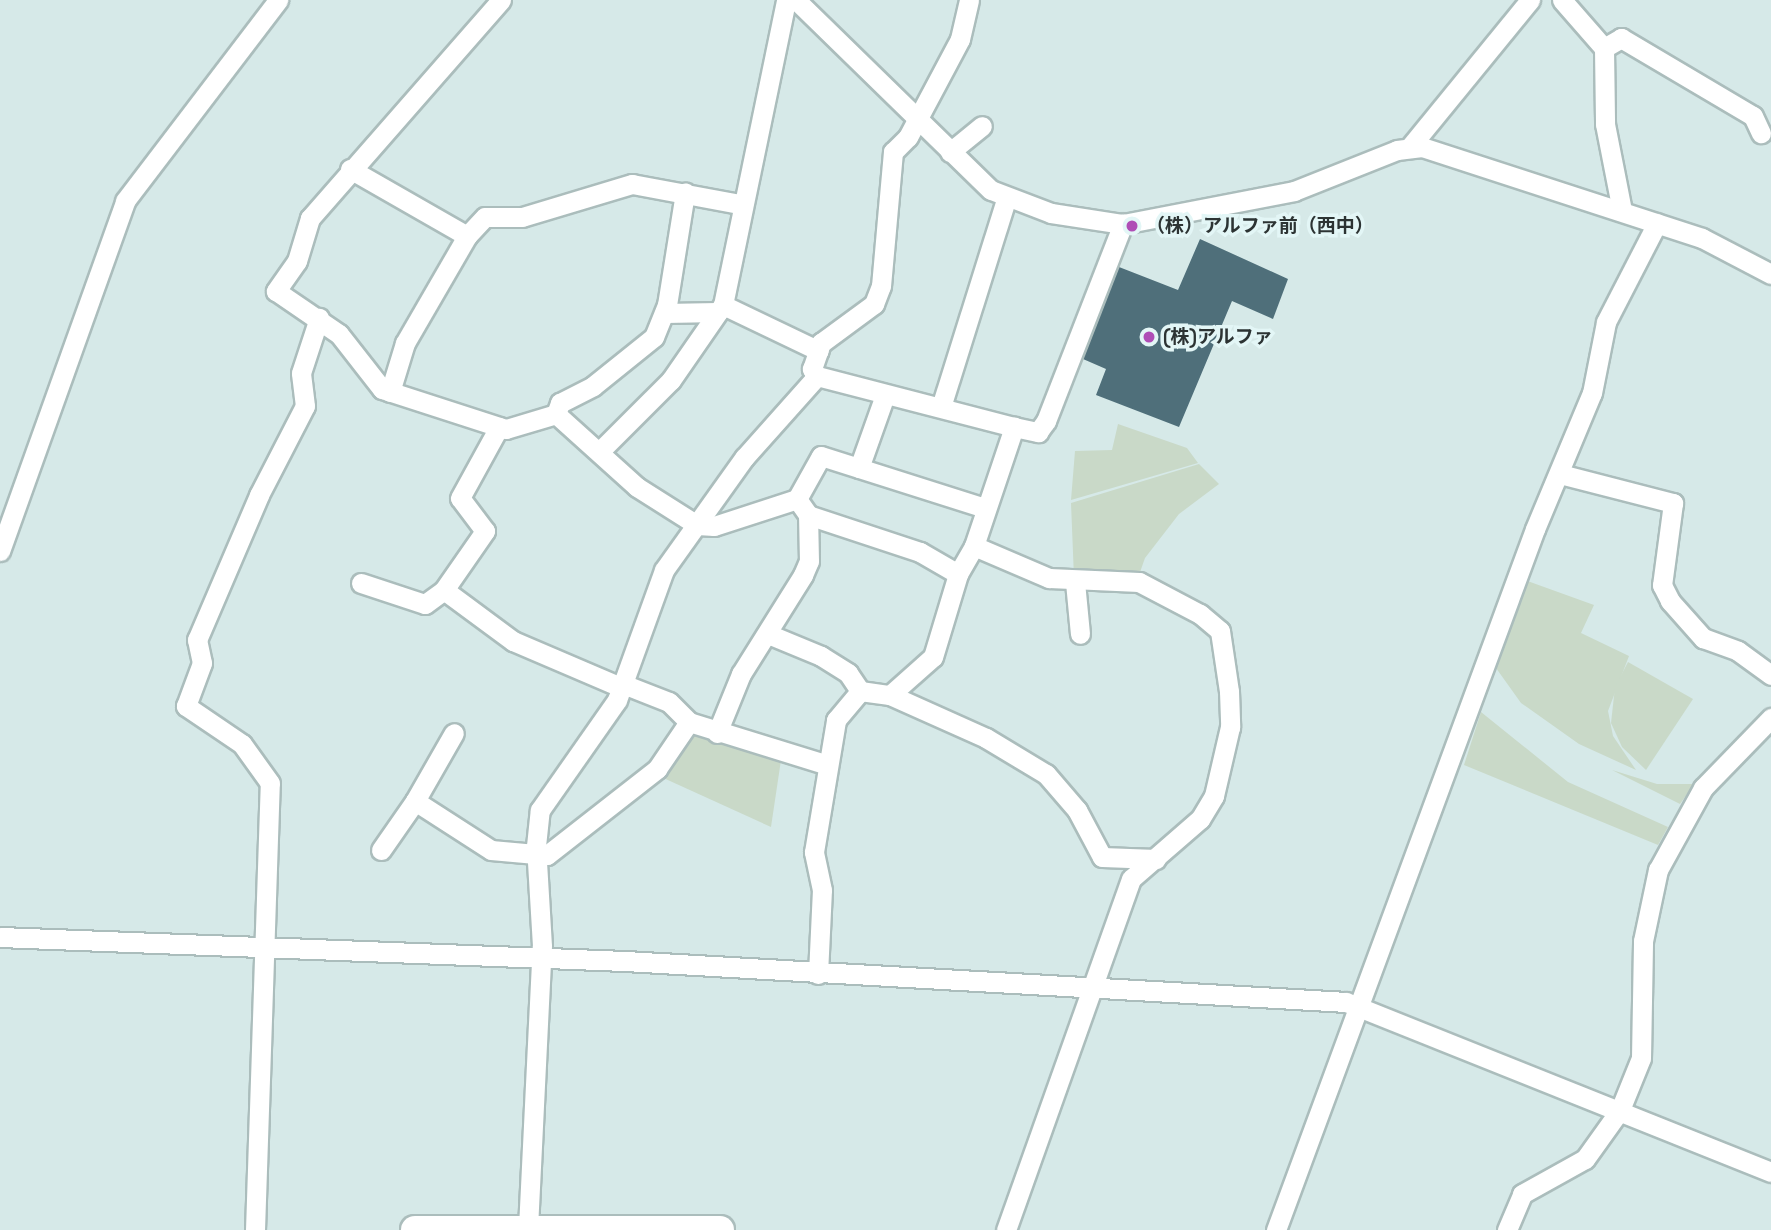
<!DOCTYPE html>
<meta charset="utf-8">
<style>
body{margin:0}
#map{position:relative;width:1771px;height:1230px;overflow:hidden;background:#d6e9e8;font-family:"Space Grotesk","Noto Sans JP",sans-serif}
div>[style]{position:absolute}
[style*='--x']{left:calc(var(--x)*1px);top:calc(var(--y)*1px);width:calc(var(--w)*1px);rotate:calc(var(--a)*1deg)}
.green>*{inset:0;background:#c9d9c8}
.building>*{inset:0;background:#4f6f7a}
.roads{filter:drop-shadow(2px 0 #abbdbc) drop-shadow(-2px 0 #abbdbc) drop-shadow(0 2px #abbdbc) drop-shadow(0 -2px #abbdbc)}
.street>*{height:19px;margin:-9.5px;padding:0 9.5px;transform-origin:9.5px;border-radius:9.5px;background:#fff}
.secondary>*{height:28px;margin:-14px;padding:0 14px;transform-origin:14px;border-radius:14px;background:#fff}
.dots>*{width:19px;height:19px;translate:-50% -50%;box-sizing:border-box;border:4px solid #e3f6f6;border-radius:50%}
span{translate:-50% -50%;white-space:nowrap;text-align:center;line-height:1.15;-webkit-text-stroke:7px #e3f6f6;paint-order:stroke}
.poi-label{font-size:19px;color:#2c3333;font-weight:700}
.left{translate:0 -50%;text-align:left}
</style>
<div id="map">
<div class="green">
<i style="clip-path:polygon(1118px 424px,1187px 448px,1198px 463px,1071px 500px,1075px 451px,1112px 450px)"></i>
<i style="clip-path:polygon(1199px 464px,1219px 484px,1179px 514px,1145px 558px,1139px 575px,1074px 578px,1071px 503px)"></i>
<i style="clip-path:polygon(1522px 579px,1594px 605px,1581px 633px,1629px 656px,1608px 711px,1613px 736px,1636px 770px,1579px 744px,1521px 703px,1491px 661px)"></i>
<i style="clip-path:polygon(1628px 662px,1693px 699px,1646px 770px,1622px 747px,1611px 723px,1615px 687px)"></i>
<i style="clip-path:polygon(1481px 712px,1568px 782px,1668px 827px,1658px 845px,1464px 765px)"></i>
<i style="clip-path:polygon(691px 727px,781px 760px,771px 827px,659px 776px)"></i>
<i style="clip-path:polygon(1612px 770px,1657px 784px,1694px 784px,1680px 804px)"></i>
</div>
<div class="building">
<i style="clip-path:polygon(1200px 239px,1288px 279px,1273px 319px,1232px 301px,1179px 427px,1096px 395px,1106px 369px,1083px 359px,1119px 267px,1178px 290px)"></i>
</div>
<div class="roads">
<div class="street">
<i style="--x:501;--y:0;--w:290;--a:131.2"></i>
<i style="--x:310;--y:218;--w:45;--a:106.8"></i>
<i style="--x:297;--y:261;--w:37;--a:125"></i>
<i style="--x:276;--y:291;--w:76;--a:34.3"></i>
<i style="--x:339;--y:334;--w:70;--a:52"></i>
<i style="--x:382;--y:389;--w:130;--a:17.9"></i>
<i style="--x:506;--y:429;--w:52;--a:-16.7"></i>
<i style="--x:556;--y:414;--w:109;--a:42"></i>
<i style="--x:637;--y:487;--w:71;--a:32.3"></i>
<i style="--x:697;--y:525;--w:17;--a:3"></i>
<i style="--x:714;--y:526;--w:87;--a:-18"></i>
<i style="--x:797;--y:499;--w:19;--a:55"></i>
<i style="--x:808;--y:515;--w:118;--a:18.3"></i>
<i style="--x:920;--y:552;--w:44;--a:30.1"></i>
<i style="--x:958;--y:574;--w:32;--a:-60"></i>
<i style="--x:974;--y:546;--w:126;--a:-71.4"></i>
<i style="--x:1014;--y:427;--w:25;--a:12"></i>
<i style="--x:1038;--y:432;--w:14;--a:-54"></i>
<i style="--x:1046;--y:421;--w:212;--a:-68.7"></i>
<i style="--x:796;--y:0;--w:272;--a:44.3"></i>
<i style="--x:991;--y:190;--w:64;--a:21"></i>
<i style="--x:1051;--y:213;--w:73;--a:8.7"></i>
<i style="--x:1123;--y:224;--w:174;--a:-10.9"></i>
<i style="--x:1294;--y:191;--w:111;--a:-21.7"></i>
<i style="--x:1397;--y:150;--w:25;--a:-7"></i>
<i style="--x:1422;--y:147;--w:294;--a:18"></i>
<i style="--x:1702;--y:238;--w:78;--a:27.6"></i>
<i style="--x:1562;--y:0;--w:64;--a:48.8"></i>
<i style="--x:1604;--y:48;--w:76;--a:89.2"></i>
<i style="--x:1605;--y:124;--w:89;--a:78.9"></i>
<i style="--x:1604;--y:48;--w:20;--a:-30"></i>
<i style="--x:1621;--y:38;--w:153;--a:30.6"></i>
<i style="--x:1753;--y:116;--w:19;--a:65"></i>
<i style="--x:1410;--y:147;--w:190;--a:-50.8"></i>
<i style="--x:950;--y:152;--w:41;--a:-39.1"></i>
<i style="--x:350;--y:169;--w:135;--a:29.8"></i>
<i style="--x:467;--y:236;--w:26;--a:-47"></i>
<i style="--x:485;--y:217;--w:37;--a:0"></i>
<i style="--x:522;--y:217;--w:115;--a:-16.7"></i>
<i style="--x:632;--y:184;--w:110;--a:10.5"></i>
<i style="--x:723;--y:305;--w:106;--a:25.6"></i>
<i style="--x:665;--y:313;--w:53;--a:-1.1"></i>
<i style="--x:817;--y:376;--w:203;--a:14.5"></i>
<i style="--x:390;--y:392;--w:51;--a:-73"></i>
<i style="--x:405;--y:343;--w:124;--a:-59.9"></i>
<i style="--x:941;--y:407;--w:217;--a:-72.6"></i>
<i style="--x:556;--y:414;--w:12;--a:-70"></i>
<i style="--x:560;--y:403;--w:37;--a:-27"></i>
<i style="--x:593;--y:386;--w:78;--a:-38.8"></i>
<i style="--x:654;--y:337;--w:35;--a:-68"></i>
<i style="--x:667;--y:305;--w:114;--a:-80.9"></i>
<i style="--x:601;--y:450;--w:99;--a:-45"></i>
<i style="--x:671;--y:380;--w:91;--a:-55.3"></i>
<i style="--x:723;--y:305;--w:311;--a:-78.3"></i>
<i style="--x:859;--y:468;--w:77;--a:-70.4"></i>
<i style="--x:1560;--y:474;--w:117;--a:14.4"></i>
<i style="--x:1673;--y:503;--w:83;--a:97.6"></i>
<i style="--x:1662;--y:585;--w:18;--a:63"></i>
<i style="--x:1670;--y:601;--w:50;--a:48.3"></i>
<i style="--x:1703;--y:638;--w:37;--a:20"></i>
<i style="--x:1738;--y:651;--w:41;--a:36"></i>
<i style="--x:797;--y:499;--w:49;--a:-60.8"></i>
<i style="--x:821;--y:456;--w:172;--a:17.6"></i>
<i style="--x:974;--y:546;--w:82;--a:23.1"></i>
<i style="--x:1049;--y:578;--w:90;--a:2.5"></i>
<i style="--x:1139;--y:582;--w:69;--a:27.7"></i>
<i style="--x:1200;--y:614;--w:26;--a:40"></i>
<i style="--x:1220;--y:631;--w:61;--a:81.5"></i>
<i style="--x:1229;--y:691;--w:36;--a:88"></i>
<i style="--x:1230;--y:727;--w:71;--a:103.1"></i>
<i style="--x:1214;--y:796;--w:27;--a:121"></i>
<i style="--x:1200;--y:819;--w:91;--a:139"></i>
<i style="--x:1131;--y:879;--w:373;--a:109.6"></i>
<i style="--x:0;--y:551;--w:372;--a:-70.3"></i>
<i style="--x:125;--y:201;--w:253;--a:-52.7"></i>
<i style="--x:1075;--y:582;--w:52;--a:84.5"></i>
<i style="--x:361;--y:583;--w:67;--a:18.2"></i>
<i style="--x:425;--y:604;--w:24;--a:-36"></i>
<i style="--x:444;--y:590;--w:72;--a:-55.2"></i>
<i style="--x:485;--y:531;--w:41;--a:-127.1"></i>
<i style="--x:460;--y:498;--w:81;--a:-61.2"></i>
<i style="--x:444;--y:590;--w:86;--a:36.5"></i>
<i style="--x:513;--y:641;--w:117;--a:23.1"></i>
<i style="--x:768;--y:634;--w:57;--a:22.5"></i>
<i style="--x:821;--y:656;--w:32;--a:32"></i>
<i style="--x:848;--y:673;--w:22;--a:56"></i>
<i style="--x:623;--y:684;--w:49;--a:21.4"></i>
<i style="--x:669;--y:702;--w:28;--a:45"></i>
<i style="--x:689;--y:722;--w:145;--a:17.2"></i>
<i style="--x:890;--y:695;--w:105;--a:24.1"></i>
<i style="--x:986;--y:738;--w:70;--a:31"></i>
<i style="--x:1046;--y:774;--w:48;--a:49.3"></i>
<i style="--x:1077;--y:810;--w:53;--a:62"></i>
<i style="--x:1102;--y:857;--w:54;--a:2.1"></i>
<i style="--x:717;--y:733;--w:64;--a:-67.9"></i>
<i style="--x:741;--y:674;--w:117;--a:-57.9"></i>
<i style="--x:803;--y:575;--w:15;--a:-67"></i>
<i style="--x:809;--y:561;--w:46;--a:-91.2"></i>
<i style="--x:415;--y:801;--w:78;--a:-60.2"></i>
<i style="--x:381;--y:850;--w:60;--a:-55.2"></i>
<i style="--x:415;--y:801;--w:90;--a:32.8"></i>
<i style="--x:491;--y:850;--w:56;--a:5.1"></i>
<i style="--x:547;--y:855;--w:140;--a:-38"></i>
<i style="--x:657;--y:769;--w:57;--a:-55.8"></i>
<i style="--x:0;--y:937;--w:625;--a:2.2"></i>
<i style="--x:625;--y:961;--w:722;--a:3.25"></i>
<i style="--x:1346;--y:1002;--w:458;--a:21.8"></i>
<i style="--x:818;--y:974;--w:84;--a:-87.3"></i>
<i style="--x:822;--y:890;--w:39;--a:-102"></i>
<i style="--x:814;--y:852;--w:134;--a:-80.5"></i>
<i style="--x:836;--y:720;--w:38;--a:-50"></i>
<i style="--x:860;--y:691;--w:30;--a:8"></i>
<i style="--x:890;--y:695;--w:57;--a:-41.5"></i>
<i style="--x:933;--y:657;--w:87;--a:-73.2"></i>
<i style="--x:528;--y:1228;--w:282;--a:-87.2"></i>
<i style="--x:542;--y:946;--w:100;--a:-93.4"></i>
<i style="--x:536;--y:846;--w:36;--a:-84"></i>
<i style="--x:540;--y:810;--w:134;--a:-55"></i>
<i style="--x:617;--y:700;--w:138;--a:-70.1"></i>
<i style="--x:664;--y:570;--w:138;--a:-54.5"></i>
<i style="--x:744;--y:458;--w:110;--a:-48.3"></i>
<i style="--x:817;--y:376;--w:9;--a:-126"></i>
<i style="--x:812;--y:369;--w:28;--a:-71"></i>
<i style="--x:821;--y:343;--w:66;--a:-36.3"></i>
<i style="--x:874;--y:304;--w:19;--a:-69"></i>
<i style="--x:881;--y:286;--w:135;--a:-84.9"></i>
<i style="--x:893;--y:152;--w:21;--a:-45"></i>
<i style="--x:908;--y:137;--w:111;--a:-62"></i>
<i style="--x:960;--y:39;--w:40;--a:-77"></i>
<i style="--x:255;--y:1230;--w:447;--a:-88.1"></i>
<i style="--x:270;--y:783;--w:48;--a:-125.7"></i>
<i style="--x:242;--y:744;--w:68;--a:-145.8"></i>
<i style="--x:186;--y:706;--w:46;--a:-69.6"></i>
<i style="--x:202;--y:663;--w:24;--a:-102"></i>
<i style="--x:197;--y:640;--w:158;--a:-66.8"></i>
<i style="--x:259;--y:495;--w:100;--a:-62.7"></i>
<i style="--x:305;--y:406;--w:33;--a:-97"></i>
<i style="--x:301;--y:373;--w:58;--a:-71.9"></i>
<i style="--x:1276;--y:1230;--w:747;--a:-69.72"></i>
<i style="--x:1535;--y:529;--w:147;--a:-67.3"></i>
<i style="--x:1592;--y:393;--w:72;--a:-78.8"></i>
<i style="--x:1606;--y:322;--w:111;--a:-62.7"></i>
<i style="--x:1507;--y:1230;--w:39;--a:-67"></i>
<i style="--x:1522;--y:1194;--w:72;--a:-29.1"></i>
<i style="--x:1585;--y:1159;--w:60;--a:-54.5"></i>
<i style="--x:1620;--y:1110;--w:56;--a:-68"></i>
<i style="--x:1641;--y:1058;--w:117;--a:-89"></i>
<i style="--x:1643;--y:941;--w:73;--a:-78.1"></i>
<i style="--x:1658;--y:870;--w:94;--a:-61.2"></i>
<i style="--x:1703;--y:788;--w:98;--a:-45.8"></i>
</div>
<div class="secondary">
<i style="--x:415;--y:1230;--w:305;--a:0"></i>
</div>
</div>
<div class="dots">
<i style="left:1132px;top:226px;background:#af4eb6"></i>
<i style="left:1149px;top:337px;background:#af4eb6"></i>
</div>
<div class="poi-label">
<span class="left" style="left:1146px;top:226px">（株）アルファ前（西中）</span>
<span class="left" style="left:1163px;top:337px">(株)アルファ</span>
</div>
</div>
